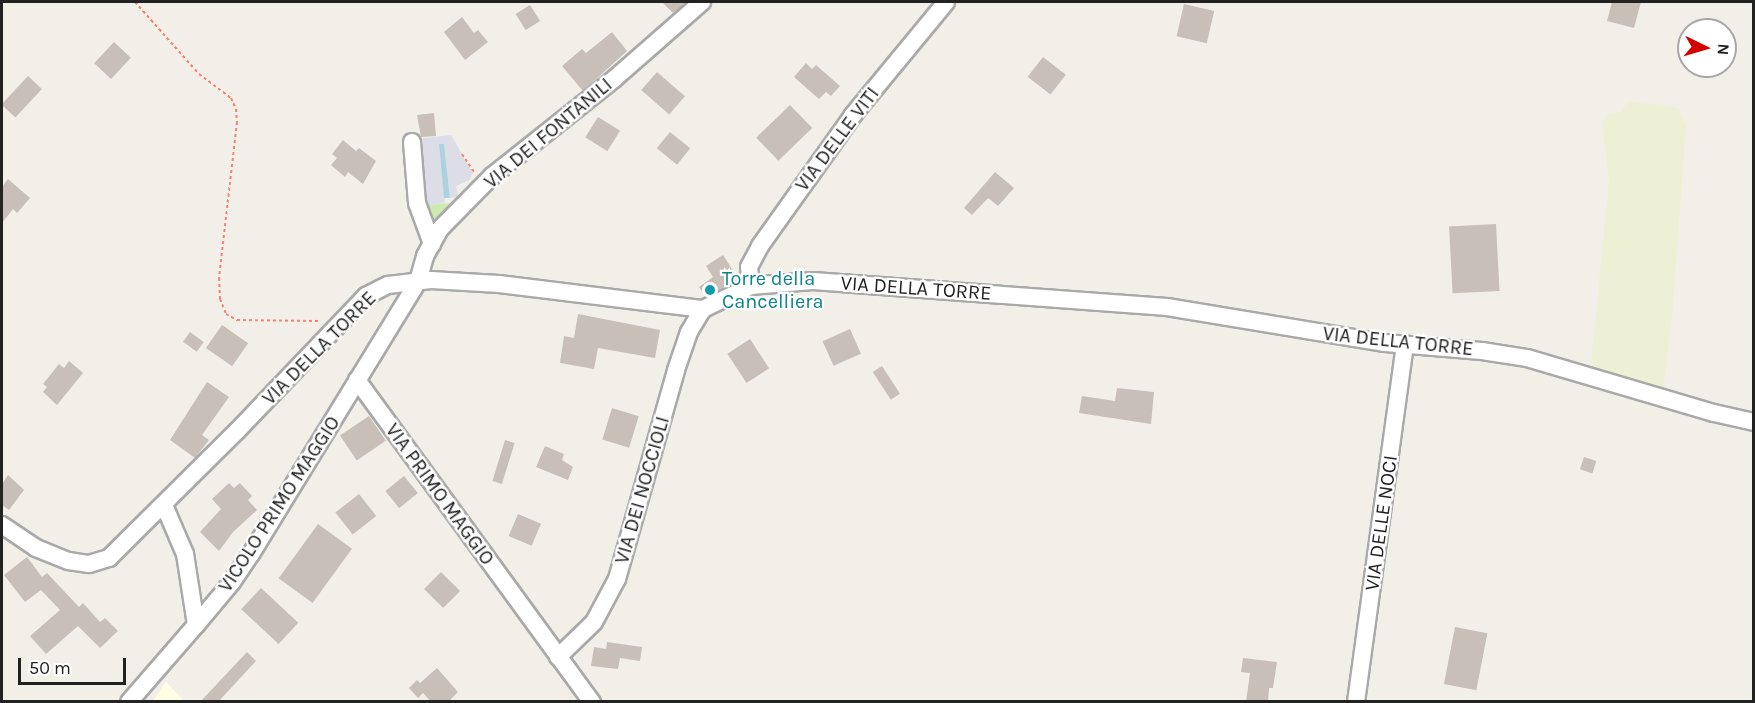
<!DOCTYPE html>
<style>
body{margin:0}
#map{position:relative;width:1755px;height:703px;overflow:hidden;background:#f2efe9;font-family:Karla,sans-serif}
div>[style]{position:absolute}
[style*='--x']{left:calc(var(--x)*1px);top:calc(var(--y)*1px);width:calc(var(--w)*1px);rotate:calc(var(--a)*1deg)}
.education>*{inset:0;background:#ffffe5}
.farmland>*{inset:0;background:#eef0d5}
.grass>*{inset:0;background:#cdebb0}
.plaza>*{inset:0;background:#dddde8}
.water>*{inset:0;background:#aad3df}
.building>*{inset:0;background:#c7bfb8;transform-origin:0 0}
.path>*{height:2px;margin-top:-1px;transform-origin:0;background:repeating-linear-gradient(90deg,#fa8072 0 3px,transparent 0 6px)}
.roads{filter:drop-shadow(2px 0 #a9a9a9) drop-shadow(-2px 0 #a9a9a9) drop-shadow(0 2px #a9a9a9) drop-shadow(0 -2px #a9a9a9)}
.minor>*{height:16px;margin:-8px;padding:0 8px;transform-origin:8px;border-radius:8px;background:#fff}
.dots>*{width:16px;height:16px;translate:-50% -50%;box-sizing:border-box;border:3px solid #fff;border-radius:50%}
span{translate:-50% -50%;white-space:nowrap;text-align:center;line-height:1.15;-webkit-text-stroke:4.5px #fff;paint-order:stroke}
.street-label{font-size:20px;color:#222}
.culture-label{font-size:20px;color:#0d838f}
.left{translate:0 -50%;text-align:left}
.frame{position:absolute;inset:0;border:3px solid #222;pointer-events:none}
.north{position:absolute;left:1677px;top:18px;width:60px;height:60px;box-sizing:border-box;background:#fff;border:2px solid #a7a7a7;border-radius:50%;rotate:95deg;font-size:16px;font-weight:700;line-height:24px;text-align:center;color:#222}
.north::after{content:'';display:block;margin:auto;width:21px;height:27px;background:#d40000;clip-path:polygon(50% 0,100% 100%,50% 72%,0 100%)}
.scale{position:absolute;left:18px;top:658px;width:108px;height:27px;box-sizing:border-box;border:3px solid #222;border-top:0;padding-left:8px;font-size:18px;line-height:21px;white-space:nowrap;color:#222;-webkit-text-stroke:4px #fff;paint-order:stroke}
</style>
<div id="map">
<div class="education">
<i style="clip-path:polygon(166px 682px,184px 701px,153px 701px)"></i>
</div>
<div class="farmland">
<i style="clip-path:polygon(1628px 101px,1678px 108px,1686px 125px,1673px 306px,1663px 392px,1595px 371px,1591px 365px,1609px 180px,1602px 122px,1607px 115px,1621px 112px)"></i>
</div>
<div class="grass">
<i style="clip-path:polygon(450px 203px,435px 222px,432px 222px,427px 205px)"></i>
</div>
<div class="plaza">
<i style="clip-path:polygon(451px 135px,473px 173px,469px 180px,456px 186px,458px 197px,450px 198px,444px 144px,439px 144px,445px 203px,423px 206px,415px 139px)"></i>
</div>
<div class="water">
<i style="clip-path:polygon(439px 144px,444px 144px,450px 198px,444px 198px)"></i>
</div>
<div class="building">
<i style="clip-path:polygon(662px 2px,687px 2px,673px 13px)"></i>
<i style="clip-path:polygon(1612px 2px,1641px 2px,1634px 28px,1607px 21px)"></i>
<i style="left:1184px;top:4px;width:31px;height:33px;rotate:13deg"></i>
<i style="left:530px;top:5px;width:19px;height:17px;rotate:58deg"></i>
<i style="clip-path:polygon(462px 17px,474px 33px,478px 30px,488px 42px,465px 60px,444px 32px)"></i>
<i style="clip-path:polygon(612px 32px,627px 51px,583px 91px,562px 66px,582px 49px,586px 53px)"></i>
<i style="left:114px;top:42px;width:23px;height:29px;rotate:43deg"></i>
<i style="left:1043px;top:57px;width:29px;height:25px;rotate:38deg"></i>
<i style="clip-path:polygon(806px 63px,812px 69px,816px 65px,840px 86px,831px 96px,826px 92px,819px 99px,794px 77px)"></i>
<i style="left:657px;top:72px;width:37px;height:24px;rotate:41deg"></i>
<i style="left:28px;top:76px;width:19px;height:39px;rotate:43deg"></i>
<i style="left:790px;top:105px;width:32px;height:47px;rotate:46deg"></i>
<i style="clip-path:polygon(434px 113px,436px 136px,421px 137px,417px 115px)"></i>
<i style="left:598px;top:117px;width:26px;height:24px;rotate:32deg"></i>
<i style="left:670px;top:132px;width:26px;height:21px;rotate:39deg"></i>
<i style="clip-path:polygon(343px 140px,356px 151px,359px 148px,376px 161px,363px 184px,348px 172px,345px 177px,331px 165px,337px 158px,332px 154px)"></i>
<i style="clip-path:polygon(995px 172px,1014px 188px,998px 206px,988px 198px,972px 215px,964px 208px)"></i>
<i style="clip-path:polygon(8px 179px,30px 198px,17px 213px,13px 209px,2px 223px,2px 187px)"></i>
<i style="left:1496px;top:224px;width:67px;height:47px;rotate:87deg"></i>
<i style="clip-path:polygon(723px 255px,739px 280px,705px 296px,699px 287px,713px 277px,706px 266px)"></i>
<i style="clip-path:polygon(578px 314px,660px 330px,655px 358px,598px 348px,594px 369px,560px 363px,564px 336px,574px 338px)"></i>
<i style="left:222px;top:325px;width:32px;height:28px;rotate:35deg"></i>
<i style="left:850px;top:329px;width:27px;height:30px;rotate:66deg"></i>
<i style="left:190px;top:332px;width:17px;height:12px;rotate:36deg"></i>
<i style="left:750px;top:339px;width:35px;height:27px;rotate:57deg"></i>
<i style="clip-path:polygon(69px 361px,83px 373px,57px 405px,43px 392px,47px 387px,43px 384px,59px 364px,64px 368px)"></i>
<i style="left:882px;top:366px;width:33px;height:11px;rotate:57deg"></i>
<i style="clip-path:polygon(207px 382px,229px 397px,202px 435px,209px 440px,195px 458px,170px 440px)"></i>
<i style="clip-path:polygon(1117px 388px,1154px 392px,1151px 424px,1079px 413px,1082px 396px,1115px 401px)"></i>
<i style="left:612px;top:408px;width:28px;height:33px;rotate:17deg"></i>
<i style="left:369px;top:416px;width:30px;height:35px;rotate:56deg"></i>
<i style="left:505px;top:440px;width:10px;height:43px;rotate:17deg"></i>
<i style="clip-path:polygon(545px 446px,564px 454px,562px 460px,573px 467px,568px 480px,536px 467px)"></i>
<i style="left:1584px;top:457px;width:13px;height:13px;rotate:18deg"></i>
<i style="clip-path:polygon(8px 475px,24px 490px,9px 510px,2px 505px,2px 484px)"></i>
<i style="left:404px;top:476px;width:22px;height:24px;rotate:51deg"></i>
<i style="clip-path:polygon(229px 483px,234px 488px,240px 483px,252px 496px,248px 500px,257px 510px,233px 532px,219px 551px,200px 532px,221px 509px,212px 499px)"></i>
<i style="left:359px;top:494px;width:28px;height:30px;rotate:52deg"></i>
<i style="left:518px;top:514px;width:25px;height:24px;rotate:23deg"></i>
<i style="left:318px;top:524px;width:42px;height:67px;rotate:36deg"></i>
<i style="clip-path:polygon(27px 557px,42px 577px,47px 573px,79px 607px,83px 603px,100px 622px,105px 618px,118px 631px,100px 648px,78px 626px,46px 654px,30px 636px,60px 610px,41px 590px,25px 602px,4px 575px)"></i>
<i style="left:441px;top:572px;width:27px;height:24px;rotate:45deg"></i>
<i style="left:261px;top:588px;width:51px;height:29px;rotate:43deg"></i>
<i style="left:1455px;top:627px;width:33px;height:58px;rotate:11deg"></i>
<i style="clip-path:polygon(607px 642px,642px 647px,640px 661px,620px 658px,618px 669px,591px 666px,594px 647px,606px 649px)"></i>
<i style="clip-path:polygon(247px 652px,256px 661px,218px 702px,200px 702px)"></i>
<i style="clip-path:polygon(1243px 658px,1277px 662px,1273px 688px,1269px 688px,1268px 702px,1246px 702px,1250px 673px,1241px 672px)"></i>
<i style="clip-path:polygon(437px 668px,458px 692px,448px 702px,431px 702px,423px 693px,418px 698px,409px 688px,417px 680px,420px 683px)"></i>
</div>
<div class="path">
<i style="--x:135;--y:2;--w:96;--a:48.4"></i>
<i style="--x:199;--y:74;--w:40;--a:37"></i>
<i style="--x:231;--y:98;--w:12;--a:66"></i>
<i style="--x:236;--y:109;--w:13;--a:86"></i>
<i style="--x:237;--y:122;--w:157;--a:96.6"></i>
<i style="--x:219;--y:278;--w:21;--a:87"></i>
<i style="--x:220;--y:299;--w:16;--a:68"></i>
<i style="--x:226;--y:314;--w:13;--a:29"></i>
<i style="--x:237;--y:320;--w:84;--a:0.7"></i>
<i style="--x:462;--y:154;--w:22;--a:56"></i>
</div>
<div class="roads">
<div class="minor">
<i style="--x:412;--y:142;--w:61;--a:85.3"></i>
<i style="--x:417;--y:203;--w:44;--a:69.9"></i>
<i style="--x:751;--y:286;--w:19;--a:-96"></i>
<i style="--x:749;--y:267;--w:24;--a:-62"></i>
<i style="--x:760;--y:246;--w:161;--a:-54.6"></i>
<i style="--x:853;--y:115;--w:146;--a:-50.5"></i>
<i style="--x:357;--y:380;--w:399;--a:53.9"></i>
<i style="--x:2;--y:525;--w:41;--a:34.1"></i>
<i style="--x:36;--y:548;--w:35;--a:22"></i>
<i style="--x:69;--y:561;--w:20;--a:9"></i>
<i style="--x:89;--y:564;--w:21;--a:-17"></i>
<i style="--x:109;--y:558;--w:180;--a:-44.8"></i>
<i style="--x:237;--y:431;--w:187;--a:-46.3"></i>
<i style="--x:366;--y:296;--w:25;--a:-27"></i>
<i style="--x:388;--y:285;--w:43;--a:-6.6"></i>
<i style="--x:431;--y:280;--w:68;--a:3.4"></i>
<i style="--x:499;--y:284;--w:206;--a:7"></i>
<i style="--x:703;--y:309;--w:53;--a:-25.6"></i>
<i style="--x:751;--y:286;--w:62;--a:-4.6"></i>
<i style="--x:813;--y:281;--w:355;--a:4.2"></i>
<i style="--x:1167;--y:307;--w:221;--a:9.4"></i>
<i style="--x:1385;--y:343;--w:97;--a:4.7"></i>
<i style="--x:1482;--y:351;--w:46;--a:8.8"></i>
<i style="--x:1527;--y:358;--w:195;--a:16.4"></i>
<i style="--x:1714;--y:413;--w:41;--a:12.7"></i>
<i style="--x:196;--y:625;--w:56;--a:-50.1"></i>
<i style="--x:232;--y:582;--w:34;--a:-56"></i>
<i style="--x:251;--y:554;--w:320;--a:-58.5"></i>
<i style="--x:418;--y:281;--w:26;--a:-74"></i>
<i style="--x:425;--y:256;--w:31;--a:-61"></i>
<i style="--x:440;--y:229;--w:74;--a:-45.5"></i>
<i style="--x:492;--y:176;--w:156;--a:-38.5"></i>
<i style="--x:614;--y:79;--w:117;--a:-41.2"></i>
<i style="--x:558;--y:657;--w:50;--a:-44.2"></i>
<i style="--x:594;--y:622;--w:49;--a:-61.9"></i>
<i style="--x:617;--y:579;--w:217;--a:-74.2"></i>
<i style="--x:676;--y:370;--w:40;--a:-71.1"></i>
<i style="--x:689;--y:332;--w:27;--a:-59"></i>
<i style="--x:129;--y:702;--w:102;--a:-49"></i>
<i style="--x:196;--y:625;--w:72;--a:-98.8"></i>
<i style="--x:185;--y:554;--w:53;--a:-113.2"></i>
<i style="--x:1356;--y:702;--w:361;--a:-82.2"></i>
</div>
</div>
<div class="dots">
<i style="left:710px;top:290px;background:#0f9aa8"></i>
</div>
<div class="street-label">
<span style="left:548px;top:133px;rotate:-40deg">VIA DEI FONTANILI</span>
<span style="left:837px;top:139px;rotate:-53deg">VIA DELLE VITI</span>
<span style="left:916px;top:288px;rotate:4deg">VIA DELLA TORRE</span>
<span style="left:1398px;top:341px;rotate:6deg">VIA DELLA TORRE</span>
<span style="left:319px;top:348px;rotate:-45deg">VIA DELLA TORRE</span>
<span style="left:642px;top:490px;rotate:-74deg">VIA DEI NOCCIOLI</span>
<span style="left:440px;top:494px;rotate:54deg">VIA PRIMO MAGGIO</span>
<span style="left:279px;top:504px;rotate:-57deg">VICOLO PRIMO MAGGIO</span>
<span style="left:1381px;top:523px;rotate:-82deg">VIA DELLE NOCI</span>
</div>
<div class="culture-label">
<span class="left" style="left:722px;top:290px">Torre della<br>Cancelliera</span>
</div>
<div class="frame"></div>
<div class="north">N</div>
<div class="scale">50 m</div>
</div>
